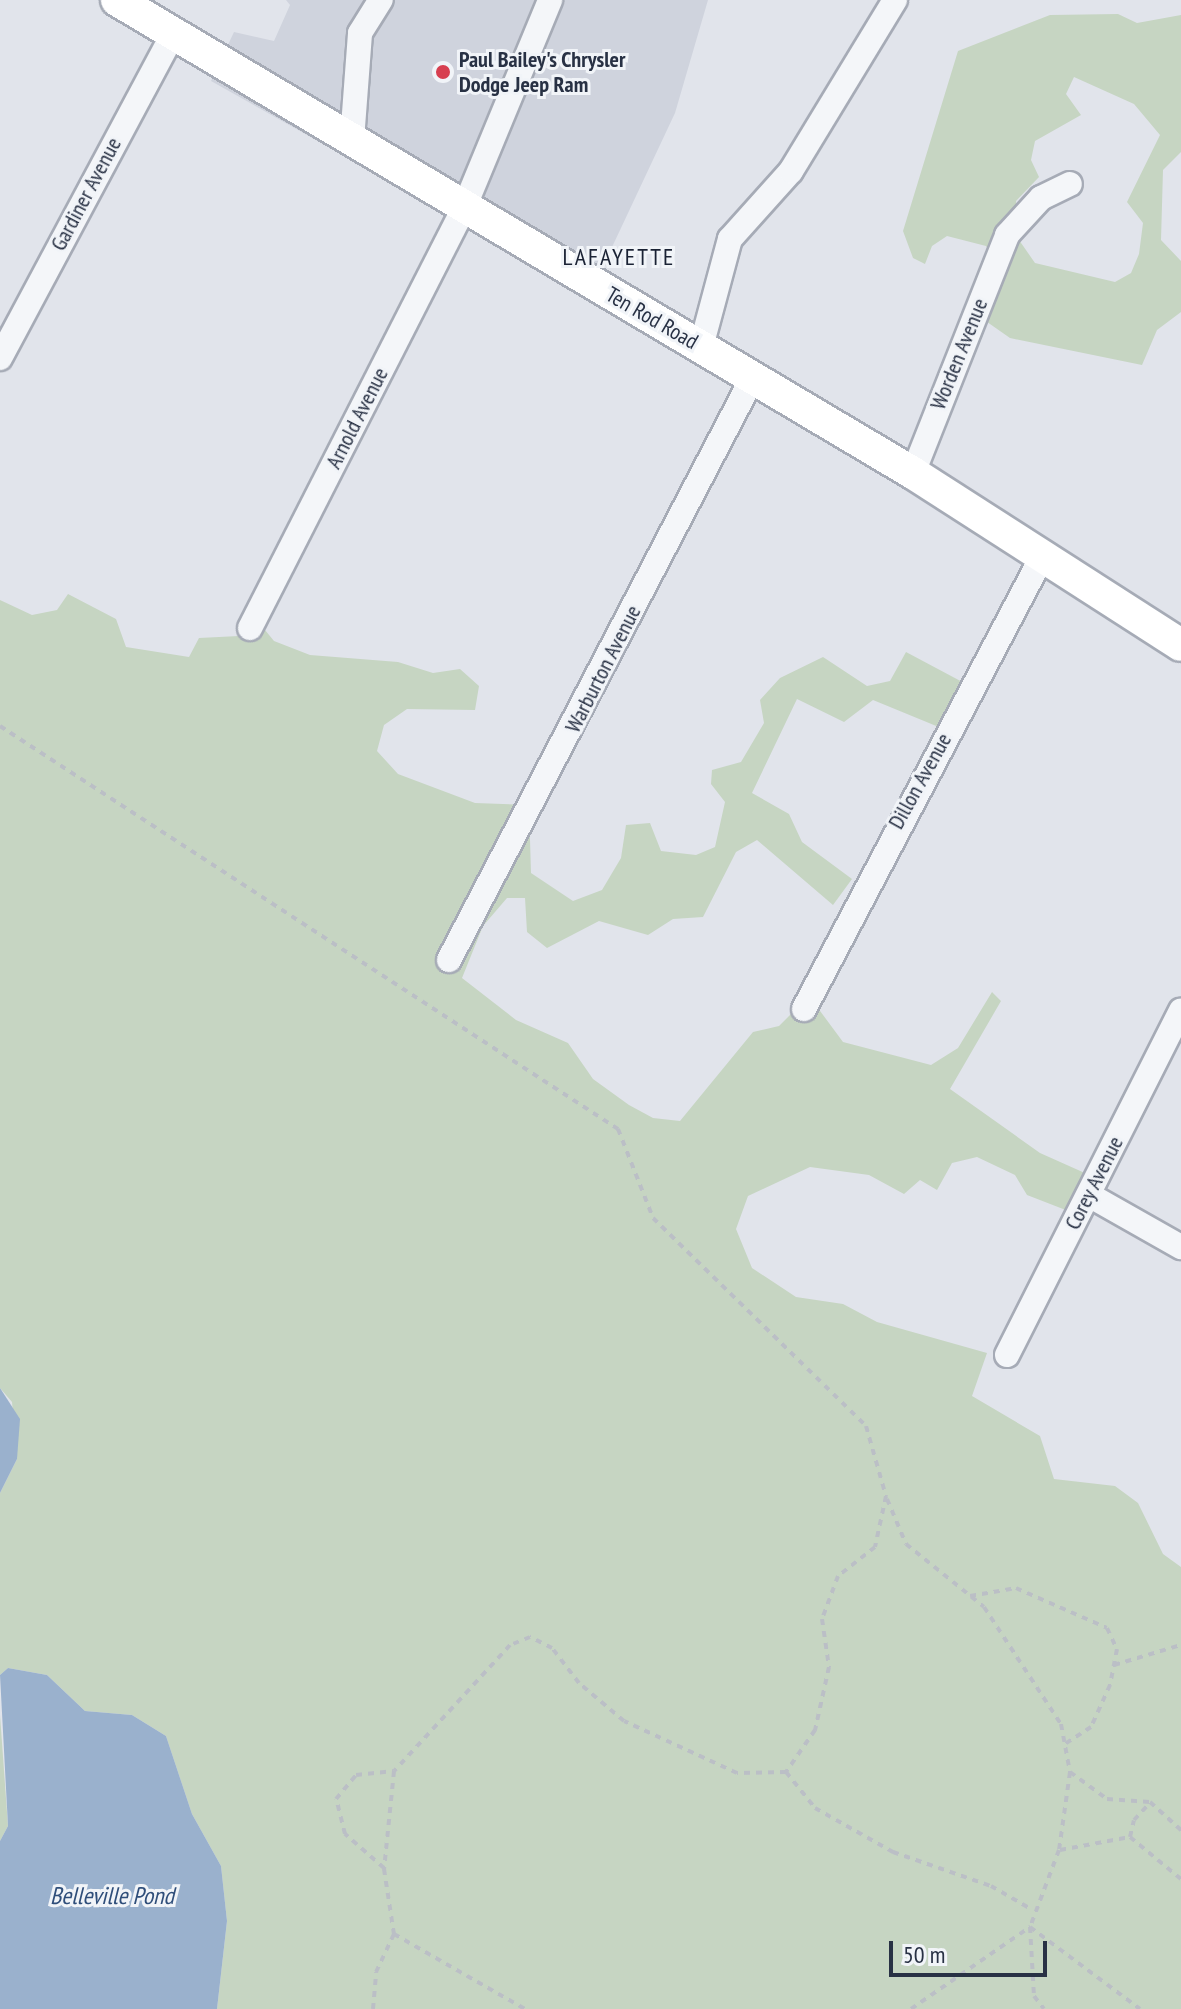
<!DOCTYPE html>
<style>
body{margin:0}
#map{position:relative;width:1181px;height:2009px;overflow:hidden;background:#e1e4eb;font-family:"PT Sans Narrow",sans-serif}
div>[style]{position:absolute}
.built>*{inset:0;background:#cfd3dd}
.green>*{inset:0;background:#c6d5c2}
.water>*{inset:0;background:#9ab1cd}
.path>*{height:4px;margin-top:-2px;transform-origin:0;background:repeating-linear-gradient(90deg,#bbbfc6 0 6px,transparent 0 12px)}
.roads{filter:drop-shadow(2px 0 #a6abb6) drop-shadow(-2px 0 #a6abb6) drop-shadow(0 2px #a6abb6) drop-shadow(0 -2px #a6abb6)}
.minor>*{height:24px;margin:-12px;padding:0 12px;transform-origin:12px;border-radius:12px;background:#f4f6f9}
.major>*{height:32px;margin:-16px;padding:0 16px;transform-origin:16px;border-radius:16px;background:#fff}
.dots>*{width:22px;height:22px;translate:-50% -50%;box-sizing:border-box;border:4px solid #f1f4f8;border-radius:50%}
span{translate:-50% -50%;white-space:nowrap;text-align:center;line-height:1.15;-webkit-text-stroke:6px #f1f4f8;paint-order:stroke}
.poi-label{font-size:22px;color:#283144;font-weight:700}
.left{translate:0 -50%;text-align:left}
.street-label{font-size:22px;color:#283144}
.neighbourhood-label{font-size:24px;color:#1a2234;letter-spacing:2px}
.water-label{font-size:24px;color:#2f4e7a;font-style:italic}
.scale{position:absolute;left:889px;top:1941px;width:158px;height:36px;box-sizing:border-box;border:4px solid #283144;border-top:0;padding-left:10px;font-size:24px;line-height:28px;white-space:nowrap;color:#283144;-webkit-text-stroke:6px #f1f4f8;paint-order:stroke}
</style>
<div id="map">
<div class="built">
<i style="clip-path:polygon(286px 0,708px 0,675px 113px,590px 294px,211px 81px,234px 32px,274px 41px,290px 5px)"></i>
</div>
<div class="green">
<i style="clip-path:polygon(evenodd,1118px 14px,1137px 23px,1181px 15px,1181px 152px,1163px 170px,1161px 240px,1181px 261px,1181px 312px,1157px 330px,1142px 365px,1010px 338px,980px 317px,997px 263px,986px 246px,947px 236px,932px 246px,925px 264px,913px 258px,903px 231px,958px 51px,1050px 15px,1118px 14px,1074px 77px,1134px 104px,1160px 135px,1127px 202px,1143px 223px,1139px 254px,1131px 273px,1115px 282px,1035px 263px,1019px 240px,1016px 201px,1039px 177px,1031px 160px,1035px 141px,1081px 115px,1066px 94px,1074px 77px)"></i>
<i style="clip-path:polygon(68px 594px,116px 619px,126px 647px,189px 657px,199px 638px,239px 636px,256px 619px,274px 641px,310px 655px,398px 662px,433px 673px,460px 669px,479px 686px,475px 710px,407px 709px,384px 725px,377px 751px,398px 774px,475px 803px,529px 805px,531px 873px,573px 901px,602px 890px,621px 858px,626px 825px,650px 823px,661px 851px,696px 855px,715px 847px,725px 802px,711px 784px,712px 770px,741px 762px,764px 723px,760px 700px,780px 678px,823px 657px,867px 686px,890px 681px,906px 652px,968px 685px,946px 730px,873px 700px,844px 722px,797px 699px,752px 793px,789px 814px,802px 842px,852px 879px,833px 905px,757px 840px,736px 852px,703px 917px,673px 919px,648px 935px,599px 921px,547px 948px,527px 932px,525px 898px,507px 898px,483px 926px,462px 978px,516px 1020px,568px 1043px,593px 1079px,629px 1105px,653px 1118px,680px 1121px,753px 1032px,779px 1026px,809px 996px,843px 1042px,931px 1065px,958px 1048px,992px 992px,1001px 1001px,950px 1089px,1040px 1153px,1096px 1178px,1076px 1214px,1027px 1195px,1015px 1175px,977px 1157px,952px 1163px,937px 1190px,920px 1180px,904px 1194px,869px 1175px,810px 1167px,748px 1196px,736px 1229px,752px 1268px,796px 1297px,843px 1304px,877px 1322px,987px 1353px,972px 1396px,1040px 1436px,1054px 1479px,1115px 1486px,1138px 1503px,1163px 1554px,1181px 1567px,1181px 2009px,217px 2009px,227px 1921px,221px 1866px,192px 1814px,166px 1736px,132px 1715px,85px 1711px,47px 1675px,8px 1668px,0 1675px,0 1493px,17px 1459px,12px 1402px,0 1388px,0 600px,32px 615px,57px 610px)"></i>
<i style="clip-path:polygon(0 1715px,8px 1826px,0 1841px)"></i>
</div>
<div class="water">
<i style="clip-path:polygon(0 1388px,20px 1419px,17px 1459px,0 1493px)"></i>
<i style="clip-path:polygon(8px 1668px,47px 1675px,85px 1711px,132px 1715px,166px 1736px,192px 1814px,221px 1866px,227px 1921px,217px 2009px,0 2009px,0 1841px,8px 1826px,0 1675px)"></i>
</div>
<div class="path">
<i style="left:0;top:726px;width:738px;rotate:33.11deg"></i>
<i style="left:618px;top:1129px;width:96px;rotate:68.5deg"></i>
<i style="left:653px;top:1218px;width:298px;rotate:44.3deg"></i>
<i style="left:866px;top:1426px;width:73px;rotate:74.1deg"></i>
<i style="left:886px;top:1496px;width:52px;rotate:102.2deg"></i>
<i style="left:875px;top:1547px;width:47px;rotate:141.9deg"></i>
<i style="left:838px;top:1576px;width:46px;rotate:110.4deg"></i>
<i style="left:822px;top:1619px;width:49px;rotate:81.7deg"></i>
<i style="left:829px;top:1667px;width:65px;rotate:102.5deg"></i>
<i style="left:815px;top:1730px;width:51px;rotate:124.6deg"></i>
<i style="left:786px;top:1772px;width:49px;rotate:178.8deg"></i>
<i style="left:737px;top:1773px;width:124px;rotate:-155.3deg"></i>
<i style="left:624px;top:1721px;width:59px;rotate:-139.8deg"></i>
<i style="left:579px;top:1683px;width:44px;rotate:-127.6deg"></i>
<i style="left:552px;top:1648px;width:25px;rotate:-153deg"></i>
<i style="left:530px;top:1637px;width:22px;rotate:158deg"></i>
<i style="left:510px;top:1645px;width:171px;rotate:132.6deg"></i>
<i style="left:394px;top:1771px;width:99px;rotate:95.8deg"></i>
<i style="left:384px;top:1869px;width:66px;rotate:81.3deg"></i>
<i style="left:394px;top:1934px;width:151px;rotate:29.8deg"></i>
<i style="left:887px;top:1499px;width:49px;rotate:67.1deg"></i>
<i style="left:906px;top:1544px;width:100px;rotate:38.9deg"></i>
<i style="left:984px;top:1607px;width:140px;rotate:56.7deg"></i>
<i style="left:1061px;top:1724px;width:49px;rotate:79.4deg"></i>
<i style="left:1070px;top:1772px;width:79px;rotate:98deg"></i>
<i style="left:1059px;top:1850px;width:82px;rotate:110.6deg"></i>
<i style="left:1030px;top:1927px;width:69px;rotate:86.7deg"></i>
<i style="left:1034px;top:1996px;width:16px;rotate:52deg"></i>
<i style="left:970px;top:1596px;width:47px;rotate:-9.9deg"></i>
<i style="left:1016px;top:1588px;width:99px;rotate:23.7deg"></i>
<i style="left:1107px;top:1628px;width:23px;rotate:65deg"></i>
<i style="left:1117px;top:1649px;width:37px;rotate:101deg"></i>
<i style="left:1110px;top:1685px;width:46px;rotate:114.3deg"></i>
<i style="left:1091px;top:1727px;width:31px;rotate:147deg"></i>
<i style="left:1114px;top:1665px;width:70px;rotate:-16.6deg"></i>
<i style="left:786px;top:1772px;width:46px;rotate:51.1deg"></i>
<i style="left:815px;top:1808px;width:90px;rotate:29.4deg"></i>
<i style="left:893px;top:1852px;width:104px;rotate:19.1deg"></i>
<i style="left:991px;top:1886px;width:46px;rotate:29.9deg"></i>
<i style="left:1070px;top:1772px;width:46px;rotate:36.1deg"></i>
<i style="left:1107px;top:1799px;width:43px;rotate:4deg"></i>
<i style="left:1150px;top:1802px;width:42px;rotate:42.1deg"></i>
<i style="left:1130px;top:1837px;width:17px;rotate:-77deg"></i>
<i style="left:1134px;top:1820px;width:23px;rotate:-47deg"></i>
<i style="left:1060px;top:1850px;width:71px;rotate:-10.5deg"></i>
<i style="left:1130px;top:1837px;width:66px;rotate:39.5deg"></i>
<i style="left:384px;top:1868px;width:52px;rotate:-138.9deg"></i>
<i style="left:345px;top:1834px;width:36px;rotate:-104deg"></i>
<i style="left:336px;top:1799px;width:31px;rotate:-50deg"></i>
<i style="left:356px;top:1775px;width:38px;rotate:-6deg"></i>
<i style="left:373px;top:2009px;width:37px;rotate:-85deg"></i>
<i style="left:376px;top:1972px;width:42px;rotate:-64.7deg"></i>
<i style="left:911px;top:2009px;width:145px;rotate:-34.6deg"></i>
<i style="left:1030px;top:1927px;width:137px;rotate:36.7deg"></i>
</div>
<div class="roads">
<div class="minor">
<i style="left:352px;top:140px;width:107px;rotate:-85.7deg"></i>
<i style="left:360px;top:33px;width:39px;rotate:-58deg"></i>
<i style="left:701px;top:347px;width:112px;rotate:-75deg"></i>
<i style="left:730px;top:239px;width:91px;rotate:-48.1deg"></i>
<i style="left:791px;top:171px;width:200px;rotate:-58.7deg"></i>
<i style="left:0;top:358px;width:370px;rotate:-61.9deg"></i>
<i style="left:913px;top:473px;width:256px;rotate:-68.4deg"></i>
<i style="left:1007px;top:235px;width:50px;rotate:-47.4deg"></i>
<i style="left:1041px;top:198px;width:32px;rotate:-26deg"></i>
<i style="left:250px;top:628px;width:471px;rotate:-63deg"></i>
<i style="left:464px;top:208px;width:225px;rotate:-67.5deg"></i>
<i style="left:449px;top:960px;width:657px;rotate:-62.46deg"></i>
<i style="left:804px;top:1009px;width:511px;rotate:-62.23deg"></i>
<i style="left:1089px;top:1195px;width:106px;rotate:29.5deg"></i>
<i style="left:1007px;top:1355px;width:386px;rotate:-63.2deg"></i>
</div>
<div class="major">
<i style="left:117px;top:0;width:926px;rotate:30.72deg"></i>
<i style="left:913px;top:473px;width:318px;rotate:32.7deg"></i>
</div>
</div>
<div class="dots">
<i style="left:443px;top:72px;background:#d73f50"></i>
</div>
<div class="poi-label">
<span class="left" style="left:459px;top:72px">Paul Bailey's Chrysler<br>Dodge Jeep Ram</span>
</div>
<div class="street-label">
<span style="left:86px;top:194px;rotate:-62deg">Gardiner Avenue</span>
<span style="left:652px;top:318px;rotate:30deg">Ten Rod Road</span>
<span style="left:959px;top:354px;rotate:-68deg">Worden Avenue</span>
<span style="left:357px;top:418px;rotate:-63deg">Arnold Avenue</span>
<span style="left:603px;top:669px;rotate:-63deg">Warburton Avenue</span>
<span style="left:920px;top:781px;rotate:-61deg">Dillon Avenue</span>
<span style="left:1094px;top:1183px;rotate:-63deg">Corey Avenue</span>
</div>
<div class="neighbourhood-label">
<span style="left:619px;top:257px">LAFAYETTE</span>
</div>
<div class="water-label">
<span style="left:112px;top:1896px">Belleville Pond</span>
</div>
<div class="scale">50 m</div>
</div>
